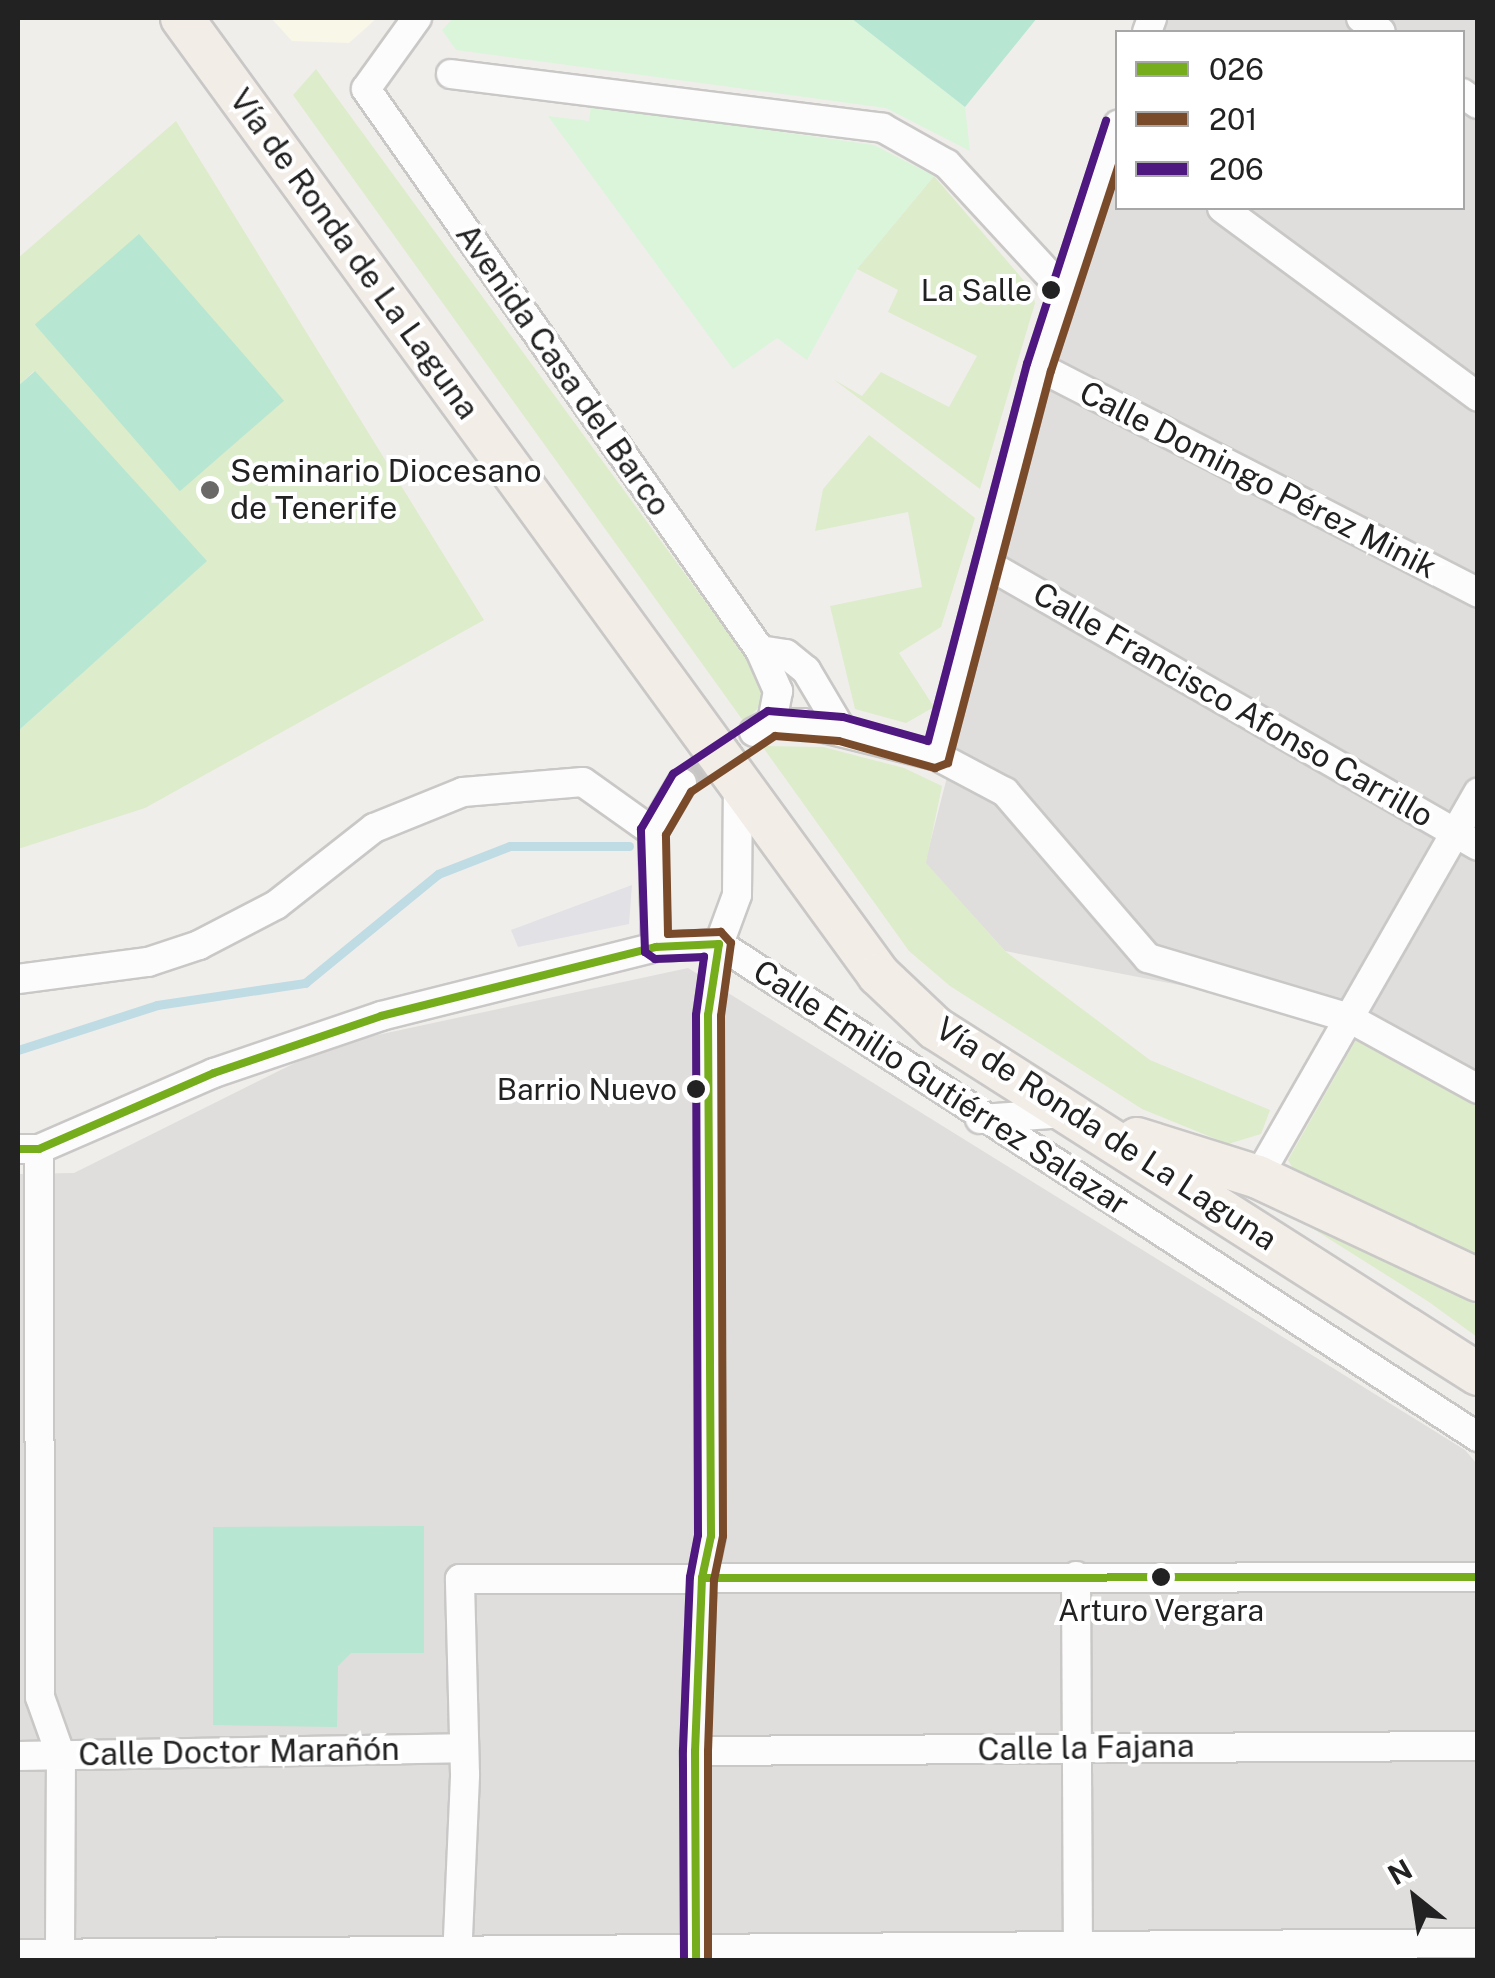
<!DOCTYPE html>
<meta charset="utf-8">
<style>
body{margin:0}
#map{position:relative;width:1495px;height:1978px;overflow:hidden;background:#f0eeeb;font-family:"Public Sans",sans-serif}
div>[style]{position:absolute}
.residential>*{inset:0;background:#dfdedc}
.education>*{inset:0;background:#f8f7e8}
.grass>*{inset:0;background:#ddeccb}
.park>*{inset:0;background:#daf5da}
.pitch>*{inset:0;background:#b7e6d2;transform-origin:0 0}
.plaza>*{inset:0;background:#e2e1e5}
.stream>*{height:9px;margin:-4.5px;padding:0 4.5px;transform-origin:4.5px;border-radius:4.5px;background:#bfdbe3}
.street-tunnel>*{height:28px;margin-top:-14px;transform-origin:0;background:repeating-linear-gradient(90deg,#c7c5c3 0 28px,transparent 0 42px)}
.roads{filter:drop-shadow(2px 0 #c9c8c7) drop-shadow(-2px 0 #c9c8c7) drop-shadow(0 2px #c9c8c7) drop-shadow(0 -2px #c9c8c7)}
.street>*{height:28px;margin:-14px;padding:0 14px;transform-origin:14px;border-radius:14px;background:#fdfcfc}
.primary>*{height:42px;margin:-21px;padding:0 21px;transform-origin:21px;border-radius:21px;background:#f3ede7}
.bus-1>*{height:8px;margin:-4px;padding:0 4px;transform-origin:4px;border-radius:4px;background:#75ad1c}
.bus-2>*{height:8px;margin:-4px;padding:0 4px;transform-origin:4px;border-radius:4px;background:#7a4b2a}
.bus-3>*{height:8px;margin:-4px;padding:0 4px;transform-origin:4px;border-radius:4px;background:#4f1780}
.dots>*{width:28px;height:28px;translate:-50% -50%;box-sizing:border-box;border:5px solid #fff;border-radius:50%}
span{translate:-50% -50%;white-space:nowrap;text-align:center;line-height:1.15;-webkit-text-stroke:8px #fff;paint-order:stroke}
.bus-label{font-size:30px;color:#222}
.right{translate:-100% -50%;text-align:right}
.street-label{font-size:32px;color:#222}
.poi-label{font-size:32px;color:#222}
.left{translate:0 -50%;text-align:left}
.frame{position:absolute;inset:0;border:20px solid #222;pointer-events:none}
.legend{position:absolute;left:1115px;top:30px;width:350px;height:180px;box-sizing:border-box;background:#fff;border:2px solid #a7a7a7;margin:0;padding:12px 18px;list-style:none;font-size:30px;color:#222}
.legend li{display:flex;align-items:center;gap:20px;height:50px}
.legend b{width:50px;border:2px solid #a7a7a7}
.north{position:absolute;left:1365px;top:1848px;width:100px;height:100px;-webkit-text-stroke:8px #fff;paint-order:stroke;rotate:330deg;font-size:28px;font-weight:700;line-height:40px;text-align:center;color:#222}
.north::after{content:'';display:block;margin:auto;width:35px;height:45px;background:#222;clip-path:polygon(50% 0,100% 100%,50% 72%,0 100%)}
</style>
<div id="map">
<div class="residential">
<i style="clip-path:polygon(1143px 18px,1477px 18px,1477px 1094px,1349px 1018px,1005px 951px,925px 863px,1117px 114px,1118px 208px,1462px 208px,1462px 32px,1139px 32px)"></i>
<i style="clip-path:polygon(688px 968px,1465px 1450px,1477px 1464px,1477px 1960px,18px 1960px,18px 1174px,74px 1173px,331px 1045px)"></i>
</div>
<div class="education">
<i style="clip-path:polygon(271px 18px,377px 18px,349px 43px,292px 41px)"></i>
</div>
<div class="grass">
<i style="clip-path:polygon(316px 69px,764px 682px,764px 702px,744px 722px,293px 95px)"></i>
<i style="clip-path:polygon(176px 121px,484px 620px,145px 808px,18px 849px,18px 731px,206px 561px,34px 371px,18px 386px,18px 258px)"></i>
<i style="clip-path:polygon(934px 176px,1032px 290px,1035px 303px,980px 489px,833px 379px,862px 396px,881px 372px,949px 407px,977px 356px,888px 312px,898px 290px,857px 269px)"></i>
<i style="clip-path:polygon(869px 435px,975px 518px,941px 627px,899px 653px,934px 707px,906px 723px,855px 709px,830px 606px,922px 587px,908px 512px,815px 531px,823px 489px)"></i>
<i style="clip-path:polygon(762px 746px,823px 747px,904px 768px,942px 786px,926px 863px,1005px 951px,1150px 1060px,1270px 1110px,1261px 1134px,1228px 1144px,1142px 1109px,950px 986px,909px 951px)"></i>
<i style="clip-path:polygon(1357px 1038px,1477px 1105px,1477px 1262px,1298px 1177px,1288px 1160px)"></i>
<i style="clip-path:polygon(1285px 1211px,1477px 1295px,1477px 1337px,1429px 1302px)"></i>
</div>
<div class="park">
<i style="clip-path:polygon(453px 18px,851px 18px,965px 107px,970px 151px,886px 108px,456px 50px,442px 30px)"></i>
<i style="clip-path:polygon(591px 105px,874px 145px,934px 176px,857px 269px,807px 360px,777px 338px,733px 369px,548px 116px,589px 121px)"></i>
</div>
<div class="pitch">
<i style="clip-path:polygon(851px 18px,1037px 18px,965px 107px)"></i>
<i style="left:139px;top:234px;width:221px;height:138px;rotate:49deg"></i>
<i style="clip-path:polygon(35px 371px,207px 561px,18px 731px,18px 386px)"></i>
<i style="clip-path:polygon(424px 1526px,424px 1653px,351px 1653px,338px 1666px,337px 1727px,213px 1725px,213px 1527px)"></i>
</div>
<div class="plaza">
<i style="clip-path:polygon(632px 885px,629px 924px,518px 947px,511px 930px)"></i>
</div>
<div class="stream">
<i style="left:18px;top:1050px;width:146px;rotate:-17.9deg"></i>
<i style="left:157px;top:1005px;width:150px;rotate:-8.5deg"></i>
<i style="left:305px;top:983px;width:172px;rotate:-39.3deg"></i>
<i style="left:438px;top:874px;width:77px;rotate:-21.3deg"></i>
<i style="left:510px;top:846px;width:119px"></i>
</div>
<div class="street-tunnel">
<i style="left:682px;top:783px;width:88px;rotate:-35.3deg"></i>
</div>
<div class="roads">
<div class="street">
<i style="left:417px;top:18px;width:87px;rotate:125.7deg"></i>
<i style="left:366px;top:89px;width:686px;rotate:54.92deg"></i>
<i style="left:760px;top:650px;width:45px;rotate:66.3deg"></i>
<i style="left:778px;top:691px;width:33px;rotate:101deg"></i>
<i style="left:1361px;top:18px;width:24px;rotate:35deg"></i>
<i style="left:1147px;top:32px;width:15px;rotate:-70deg"></i>
<i style="left:451px;top:74px;width:435px;rotate:7.1deg"></i>
<i style="left:883px;top:128px;width:73px;rotate:29.4deg"></i>
<i style="left:947px;top:164px;width:173px;rotate:47.3deg"></i>
<i style="left:1462px;top:93px;width:19px;rotate:35deg"></i>
<i style="left:1222px;top:208px;width:318px;rotate:36.4deg"></i>
<i style="left:1039px;top:367px;width:494px;rotate:27.2deg"></i>
<i style="left:987px;top:564px;width:566px;rotate:29.87deg"></i>
<i style="left:760px;top:650px;width:26px;rotate:9deg"></i>
<i style="left:786px;top:654px;width:26px;rotate:39deg"></i>
<i style="left:806px;top:670px;width:69px;rotate:59.3deg"></i>
<i style="left:754px;top:732px;width:20px;rotate:-27deg"></i>
<i style="left:772px;top:723px;width:31px"></i>
<i style="left:803px;top:723px;width:138px;rotate:13.8deg"></i>
<i style="left:937px;top:756px;width:77px;rotate:27.9deg"></i>
<i style="left:1005px;top:792px;width:219px;rotate:49.3deg"></i>
<i style="left:1148px;top:958px;width:210px;rotate:16.6deg"></i>
<i style="left:1349px;top:1018px;width:147px;rotate:28.8deg"></i>
<i style="left:937px;top:756px;width:402px;rotate:-75.3deg"></i>
<i style="left:1039px;top:367px;width:255px;rotate:-71.9deg"></i>
<i style="left:656px;top:947px;width:115px;rotate:-91.5deg"></i>
<i style="left:653px;top:832px;width:57px;rotate:-59.4deg"></i>
<i style="left:18px;top:979px;width:131px;rotate:-7.5deg"></i>
<i style="left:148px;top:962px;width:54px;rotate:-18.4deg"></i>
<i style="left:199px;top:945px;width:87px;rotate:-27.5deg"></i>
<i style="left:276px;top:905px;width:125px;rotate:-38.2deg"></i>
<i style="left:374px;top:828px;width:96px;rotate:-22deg"></i>
<i style="left:463px;top:792px;width:120px;rotate:-4.8deg"></i>
<i style="left:583px;top:782px;width:86px;rotate:35.5deg"></i>
<i style="left:980px;top:1119px;width:85px;rotate:-4deg"></i>
<i style="left:18px;top:1149px;width:21px"></i>
<i style="left:39px;top:1149px;width:191px;rotate:-23.5deg"></i>
<i style="left:214px;top:1073px;width:176px;rotate:-18.8deg"></i>
<i style="left:381px;top:1016px;width:284px;rotate:-14.1deg"></i>
<i style="left:656px;top:947px;width:63px;rotate:-2.7deg"></i>
<i style="left:719px;top:944px;width:905px;rotate:33.01deg"></i>
<i style="left:39px;top:1149px;width:548px;rotate:89.9deg"></i>
<i style="left:40px;top:1697px;width:63px;rotate:70.4deg"></i>
<i style="left:61px;top:1756px;width:198px;rotate:90.3deg"></i>
<i style="left:1258px;top:1177px;width:443px;rotate:-60.2deg"></i>
<i style="left:1076px;top:1576px;width:384px;rotate:89.7deg"></i>
<i style="left:695px;top:1751px;width:783px;rotate:-0.37deg"></i>
<i style="left:18px;top:1756px;width:443px;rotate:-1deg"></i>
<i style="left:18px;top:1954px;width:1460px;rotate:-0.43deg"></i>
<i style="left:457px;top:1960px;width:186px;rotate:-87.5deg"></i>
<i style="left:465px;top:1774px;width:195px;rotate:-91.5deg"></i>
<i style="left:460px;top:1579px;width:1018px;rotate:-0.11deg"></i>
<i style="left:696px;top:1960px;width:209px;rotate:-90.3deg"></i>
<i style="left:695px;top:1751px;width:173px;rotate:-87.7deg"></i>
<i style="left:702px;top:1578px;width:43px;rotate:-77.9deg"></i>
<i style="left:711px;top:1536px;width:521px;rotate:-90.33deg"></i>
<i style="left:708px;top:1015px;width:72px;rotate:-81.2deg"></i>
<i style="left:719px;top:944px;width:52px;rotate:-69.8deg"></i>
<i style="left:737px;top:895px;width:111px;rotate:-89.5deg"></i>
</div>
<div class="primary">
<i style="left:182px;top:18px;width:1184px;rotate:53.93deg"></i>
<i style="left:879px;top:975px;width:77px;rotate:43.4deg"></i>
<i style="left:935px;top:1028px;width:644px;rotate:32.51deg"></i>
<i style="left:1137px;top:1139px;width:127px;rotate:17.4deg"></i>
<i style="left:1258px;top:1177px;width:243px;rotate:25.1deg"></i>
</div>
</div>
<div class="bus-1">
<i style="left:18px;top:1149px;width:21px"></i>
<i style="left:39px;top:1149px;width:191px;rotate:-23.5deg"></i>
<i style="left:214px;top:1073px;width:176px;rotate:-18.8deg"></i>
<i style="left:381px;top:1016px;width:284px;rotate:-14.1deg"></i>
<i style="left:656px;top:947px;width:63px;rotate:-2.7deg"></i>
<i style="left:719px;top:944px;width:72px;rotate:98.8deg"></i>
<i style="left:708px;top:1015px;width:521px;rotate:89.67deg"></i>
<i style="left:711px;top:1536px;width:43px;rotate:102.1deg"></i>
<i style="left:702px;top:1578px;width:173px;rotate:92.3deg"></i>
<i style="left:695px;top:1751px;width:209px;rotate:89.7deg"></i>
<i style="left:702px;top:1578px;width:776px;rotate:-0.07deg"></i>
</div>
<div class="bus-2">
<i style="left:708px;top:1960px;width:209px;rotate:-90deg"></i>
<i style="left:708px;top:1751px;width:171px;rotate:-88deg"></i>
<i style="left:714px;top:1580px;width:45px;rotate:-78.4deg"></i>
<i style="left:723px;top:1536px;width:520px;rotate:-90.22deg"></i>
<i style="left:721px;top:1016px;width:74px;rotate:-82.2deg"></i>
<i style="left:731px;top:943px;width:15px;rotate:-132deg"></i>
<i style="left:721px;top:932px;width:53px;rotate:177.8deg"></i>
<i style="left:668px;top:934px;width:99px;rotate:-91.2deg"></i>
<i style="left:666px;top:835px;width:50px;rotate:-59.8deg"></i>
<i style="left:691px;top:792px;width:101px;rotate:-33.7deg"></i>
<i style="left:775px;top:736px;width:64px;rotate:4.5deg"></i>
<i style="left:839px;top:741px;width:100px;rotate:15.7deg"></i>
<i style="left:935px;top:768px;width:14px;rotate:-21deg"></i>
<i style="left:948px;top:763px;width:405px;rotate:-75.3deg"></i>
<i style="left:1051px;top:371px;width:215px;rotate:-71.8deg"></i>
</div>
<div class="bus-3">
<i style="left:684px;top:1960px;width:210px;rotate:-90.3deg"></i>
<i style="left:683px;top:1750px;width:173px;rotate:-87.7deg"></i>
<i style="left:690px;top:1577px;width:43px;rotate:-79.2deg"></i>
<i style="left:698px;top:1535px;width:520px;rotate:-90.22deg"></i>
<i style="left:696px;top:1015px;width:59px;rotate:-82.1deg"></i>
<i style="left:704px;top:957px;width:49px;rotate:177.7deg"></i>
<i style="left:655px;top:959px;width:12px;rotate:-145deg"></i>
<i style="left:645px;top:952px;width:123px;rotate:-91.9deg"></i>
<i style="left:641px;top:829px;width:64px;rotate:-59.8deg"></i>
<i style="left:673px;top:774px;width:114px;rotate:-33.6deg"></i>
<i style="left:768px;top:711px;width:75px;rotate:4.6deg"></i>
<i style="left:843px;top:717px;width:88px;rotate:15.8deg"></i>
<i style="left:928px;top:741px;width:390px;rotate:-75.3deg"></i>
<i style="left:1027px;top:364px;width:256px;rotate:-72deg"></i>
</div>
<div class="dots">
<i style="left:1051px;top:290px;background:#222"></i>
<i style="left:210px;top:490px;background:#6a6968"></i>
<i style="left:696px;top:1089px;background:#222"></i>
<i style="left:1161px;top:1577px;background:#222"></i>
</div>
<div class="bus-label">
<span class="right" style="left:1032px;top:290px">La Salle</span>
<span class="right" style="left:677px;top:1089px">Barrio Nuevo</span>
<span style="left:1161px;top:1610px">Arturo Vergara</span>
</div>
<div class="street-label">
<span style="left:354px;top:254px;rotate:54deg">Vía de Ronda de La Laguna</span>
<span style="left:563px;top:370px;rotate:55deg">Avenida Casa del Barco</span>
<span style="left:1258px;top:480px;rotate:27deg">Calle Domingo Pérez Minik</span>
<span style="left:1233px;top:705px;rotate:30deg">Calle Francisco Afonso Carrillo</span>
<span style="left:941px;top:1088px;rotate:33deg">Calle Emilio Gutiérrez Salazar</span>
<span style="left:1106px;top:1134px;rotate:33deg">Vía de Ronda de La Laguna</span>
<span style="left:1086px;top:1748px;rotate:-1deg">Calle la Fajana</span>
<span style="left:239px;top:1752px;rotate:-1deg">Calle Doctor Marañón</span>
</div>
<div class="poi-label">
<span class="left" style="left:230px;top:490px">Seminario Diocesano<br>de Tenerife</span>
</div>
<div class="frame"></div>
<ul class="legend">
<li><b style="height:12px;background:#75ad1c"></b>026</li>
<li><b style="height:12px;background:#7a4b2a"></b>201</li>
<li><b style="height:12px;background:#4f1780"></b>206</li>
</ul>
<div class="north">N</div>
</div>
